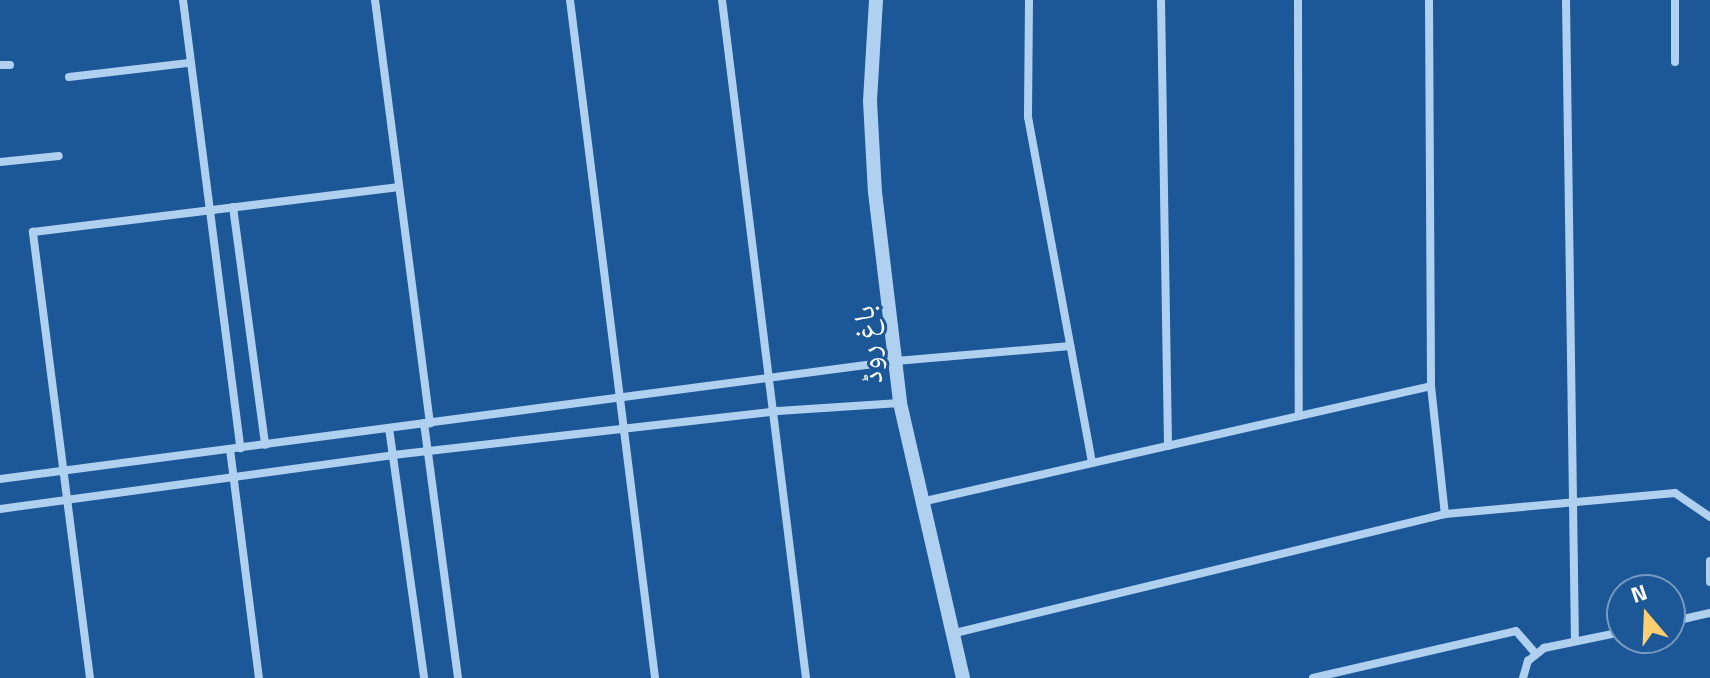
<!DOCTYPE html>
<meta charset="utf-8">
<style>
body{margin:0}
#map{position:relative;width:1710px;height:678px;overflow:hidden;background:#1c5797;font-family:"Titillium Web","Noto Naskh Arabic",sans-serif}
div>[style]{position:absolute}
.minor>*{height:8px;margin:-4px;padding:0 4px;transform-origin:4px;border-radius:4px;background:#b0d0f0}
.tertiary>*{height:14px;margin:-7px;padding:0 7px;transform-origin:7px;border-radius:7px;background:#b0d0f0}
span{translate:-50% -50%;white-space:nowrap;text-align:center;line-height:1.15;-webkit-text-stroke:6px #1c5797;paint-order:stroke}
.street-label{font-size:30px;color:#fff}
.north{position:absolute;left:1606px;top:574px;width:80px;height:80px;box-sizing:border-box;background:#1c5797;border:2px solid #779ac1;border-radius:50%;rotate:341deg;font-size:22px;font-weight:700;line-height:32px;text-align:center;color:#fff}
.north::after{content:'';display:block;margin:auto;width:28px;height:36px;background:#ffcf6f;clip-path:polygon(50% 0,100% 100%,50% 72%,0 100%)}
</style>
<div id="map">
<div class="minor">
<i style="left:183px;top:0;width:452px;rotate:82.7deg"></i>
<i style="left:375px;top:0;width:427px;rotate:82.6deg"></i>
<i style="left:570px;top:0;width:683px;rotate:82.85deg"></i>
<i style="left:722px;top:0;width:683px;rotate:82.94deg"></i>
<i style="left:1029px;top:0;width:117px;rotate:90.5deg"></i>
<i style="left:1028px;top:117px;width:352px;rotate:79.5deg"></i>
<i style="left:1161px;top:0;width:446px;rotate:89.1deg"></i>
<i style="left:1298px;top:0;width:416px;rotate:89.9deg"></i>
<i style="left:1429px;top:0;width:386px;rotate:89.7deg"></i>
<i style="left:1431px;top:386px;width:129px;rotate:83.8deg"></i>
<i style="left:1566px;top:0;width:641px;rotate:89.2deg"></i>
<i style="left:1675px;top:62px;width:62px;rotate:-90deg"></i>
<i style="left:0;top:65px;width:10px"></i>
<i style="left:69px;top:77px;width:121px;rotate:-6.7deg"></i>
<i style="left:0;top:162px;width:59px;rotate:-5.8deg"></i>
<i style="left:233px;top:207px;width:240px;rotate:82.3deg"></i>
<i style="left:424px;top:423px;width:257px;rotate:82.4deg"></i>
<i style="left:389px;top:428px;width:252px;rotate:82deg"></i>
<i style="left:230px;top:449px;width:231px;rotate:82.8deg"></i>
<i style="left:0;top:479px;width:904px;rotate:-7.5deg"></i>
<i style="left:896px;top:361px;width:175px;rotate:-4.9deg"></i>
<i style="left:921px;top:502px;width:523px;rotate:-12.81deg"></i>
<i style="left:0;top:509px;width:397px;rotate:-7.8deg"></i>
<i style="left:393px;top:455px;width:388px;rotate:-6.5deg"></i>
<i style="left:778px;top:411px;width:122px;rotate:-3.8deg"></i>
<i style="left:1710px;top:561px;width:21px;rotate:90deg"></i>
<i style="left:1670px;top:622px;width:41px;rotate:-12.7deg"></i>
<i style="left:951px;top:634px;width:508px;rotate:-13.65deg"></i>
<i style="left:1445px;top:514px;width:231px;rotate:-5.2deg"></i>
<i style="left:1675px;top:493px;width:42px;rotate:34.4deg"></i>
<i style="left:90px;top:678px;width:450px;rotate:-97.3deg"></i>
<i style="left:33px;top:232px;width:369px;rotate:-7deg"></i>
<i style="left:1313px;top:678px;width:208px;rotate:-13deg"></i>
<i style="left:1516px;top:631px;width:30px;rotate:49deg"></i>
<i style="left:1523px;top:678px;width:18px;rotate:-74deg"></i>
<i style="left:1528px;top:661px;width:21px;rotate:-39deg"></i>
<i style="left:1544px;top:648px;width:80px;rotate:-11.6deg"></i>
</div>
<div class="tertiary">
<i style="left:876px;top:0;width:101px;rotate:93.4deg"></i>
<i style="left:870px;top:101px;width:91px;rotate:86.9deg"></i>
<i style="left:875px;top:192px;width:212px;rotate:83.2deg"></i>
<i style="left:900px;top:403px;width:282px;rotate:77.1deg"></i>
</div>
<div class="street-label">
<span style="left:867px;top:345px;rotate:-97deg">باغ روڈ</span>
</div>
<div class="north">N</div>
</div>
